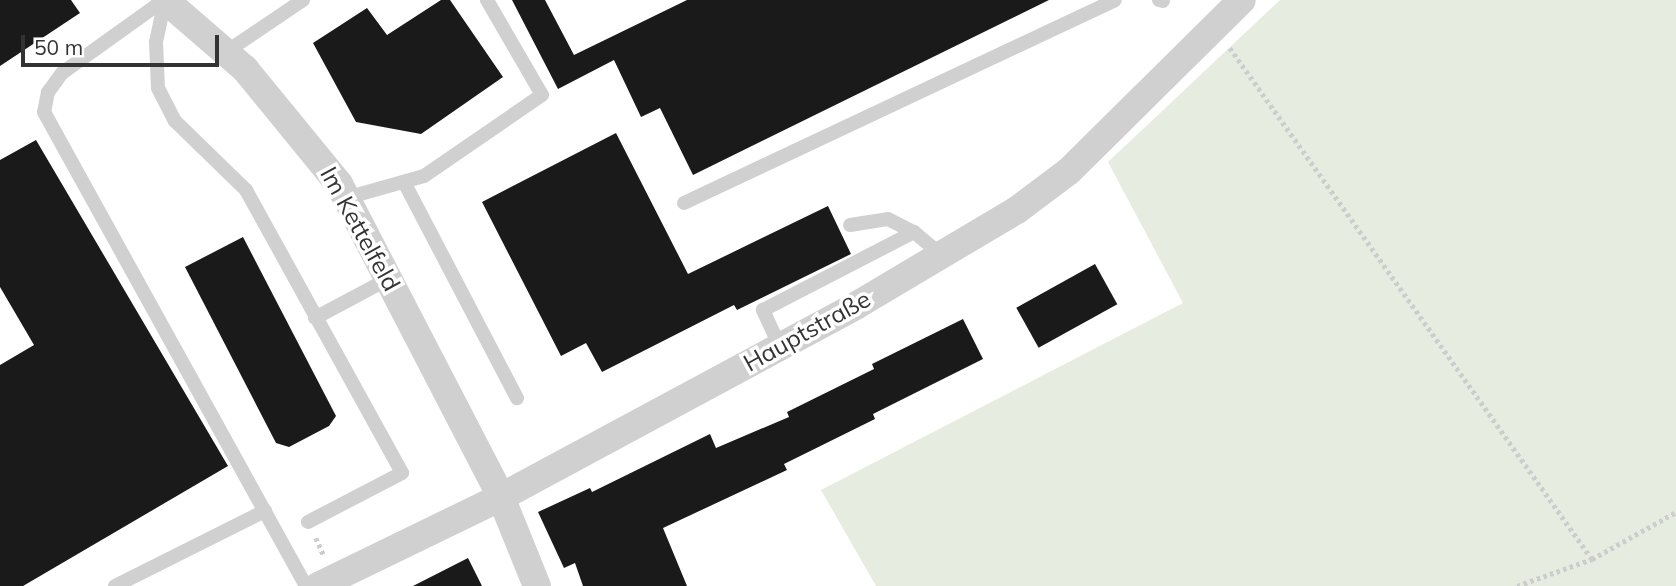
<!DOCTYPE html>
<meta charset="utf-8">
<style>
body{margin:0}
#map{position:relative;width:1676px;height:586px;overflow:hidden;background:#fff;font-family:Mulish,sans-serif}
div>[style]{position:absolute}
.green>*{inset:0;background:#e6ecdf}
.building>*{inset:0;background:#1a1a1a;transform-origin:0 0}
.path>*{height:4.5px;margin-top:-2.25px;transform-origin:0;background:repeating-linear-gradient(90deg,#cdcdcd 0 3.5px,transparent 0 7px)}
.service>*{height:14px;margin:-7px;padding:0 7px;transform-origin:7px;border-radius:7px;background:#d0d0d0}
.minor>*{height:28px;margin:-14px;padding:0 14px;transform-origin:14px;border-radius:14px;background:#d0d0d0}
span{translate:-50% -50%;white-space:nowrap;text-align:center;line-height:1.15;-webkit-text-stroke:7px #fff;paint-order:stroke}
.street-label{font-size:24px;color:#333}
.scale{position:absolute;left:21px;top:35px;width:198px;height:32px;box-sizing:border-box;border:4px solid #333;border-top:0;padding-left:9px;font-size:21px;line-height:24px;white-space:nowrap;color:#333;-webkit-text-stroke:5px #fff;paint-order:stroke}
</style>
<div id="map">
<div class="green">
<i style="clip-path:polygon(1280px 0,1676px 0,1676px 586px,876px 586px,821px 490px,1183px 303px,1108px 162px)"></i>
</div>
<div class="building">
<i style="clip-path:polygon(0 0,71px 0,80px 13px,0 66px)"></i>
<i style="clip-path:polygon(441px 0,450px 0,503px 77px,421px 134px,356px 122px,313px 43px,367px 8px,387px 35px)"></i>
<i style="clip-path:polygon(512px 0,545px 0,574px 55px,687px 0,1049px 0,693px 175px,660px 108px,641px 117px,614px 60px,558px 89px)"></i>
<i style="clip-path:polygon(616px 133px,688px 274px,828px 206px,851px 254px,737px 310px,734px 305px,602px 372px,586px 343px,561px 356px,482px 202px)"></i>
<i style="clip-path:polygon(36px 140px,228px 466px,23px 586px,0 586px,0 365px,34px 345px,0 287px,0 160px)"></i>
<i style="clip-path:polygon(243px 237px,336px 416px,329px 426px,289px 447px,276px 443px,185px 267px)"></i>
<i style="left:1095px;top:264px;width:46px;height:90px;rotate:61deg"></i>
<i style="clip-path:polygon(963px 319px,983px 359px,873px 414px,875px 419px,784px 464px,787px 470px,663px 528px,687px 586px,583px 586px,575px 563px,564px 568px,538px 512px,590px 488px,592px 492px,710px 434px,716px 448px,789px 417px,787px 412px,874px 369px,872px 364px)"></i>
<i style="clip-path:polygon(468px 558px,482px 586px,413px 586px)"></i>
</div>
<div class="path">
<i style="left:1230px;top:48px;width:626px;rotate:54.69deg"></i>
<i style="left:316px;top:538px;width:20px;rotate:66deg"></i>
<i style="left:1517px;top:586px;width:80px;rotate:-19.8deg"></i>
<i style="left:1592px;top:559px;width:96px;rotate:-29.2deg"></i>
</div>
<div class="service">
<i style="left:164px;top:0;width:125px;rotate:144.4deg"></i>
<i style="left:62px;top:73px;width:24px;rotate:126deg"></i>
<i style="left:48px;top:92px;width:20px;rotate:101deg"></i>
<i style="left:44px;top:112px;width:542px;rotate:61.07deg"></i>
<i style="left:165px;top:0;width:43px;rotate:102.1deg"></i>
<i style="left:156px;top:42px;width:46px;rotate:87.5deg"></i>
<i style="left:158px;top:88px;width:37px;rotate:63deg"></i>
<i style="left:175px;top:121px;width:99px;rotate:44.2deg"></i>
<i style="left:246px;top:190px;width:323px;rotate:61.1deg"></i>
<i style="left:402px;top:473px;width:106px;rotate:152.5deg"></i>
<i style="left:1159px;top:0;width:4px;rotate:14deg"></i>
<i style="left:226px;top:52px;width:93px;rotate:-34deg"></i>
<i style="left:404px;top:182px;width:244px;rotate:62.4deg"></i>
<i style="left:346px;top:198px;width:81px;rotate:-15.8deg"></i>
<i style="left:424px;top:176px;width:143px;rotate:-34.5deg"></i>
<i style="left:542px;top:95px;width:110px;rotate:-120.1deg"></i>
<i style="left:684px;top:203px;width:476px;rotate:-25.2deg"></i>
<i style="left:850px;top:225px;width:38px;rotate:-9deg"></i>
<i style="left:888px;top:219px;width:29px;rotate:27deg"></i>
<i style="left:914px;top:232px;width:35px;rotate:40deg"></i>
<i style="left:315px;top:318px;width:83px;rotate:-28.1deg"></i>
<i style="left:780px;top:347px;width:41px;rotate:-114.7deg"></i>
<i style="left:763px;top:310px;width:170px;rotate:-27.3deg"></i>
<i style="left:115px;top:586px;width:168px;rotate:-26.6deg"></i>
</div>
<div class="minor">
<i style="left:165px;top:0;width:106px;rotate:40.8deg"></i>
<i style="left:245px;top:69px;width:149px;rotate:50.7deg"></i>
<i style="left:339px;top:184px;width:352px;rotate:62.6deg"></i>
<i style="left:501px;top:497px;width:96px;rotate:68deg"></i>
<i style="left:318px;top:586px;width:203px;rotate:-25.9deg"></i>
<i style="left:501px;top:497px;width:404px;rotate:-28.3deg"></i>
<i style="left:857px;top:305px;width:186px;rotate:-30.7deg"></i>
<i style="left:1017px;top:210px;width:65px;rotate:-36.9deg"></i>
<i style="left:1069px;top:171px;width:243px;rotate:-44.7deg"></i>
</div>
<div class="street-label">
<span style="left:360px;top:229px;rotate:61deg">Im Kettelfeld</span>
<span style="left:807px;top:331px;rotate:-29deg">Hauptstraße</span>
</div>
<div class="scale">50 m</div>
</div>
